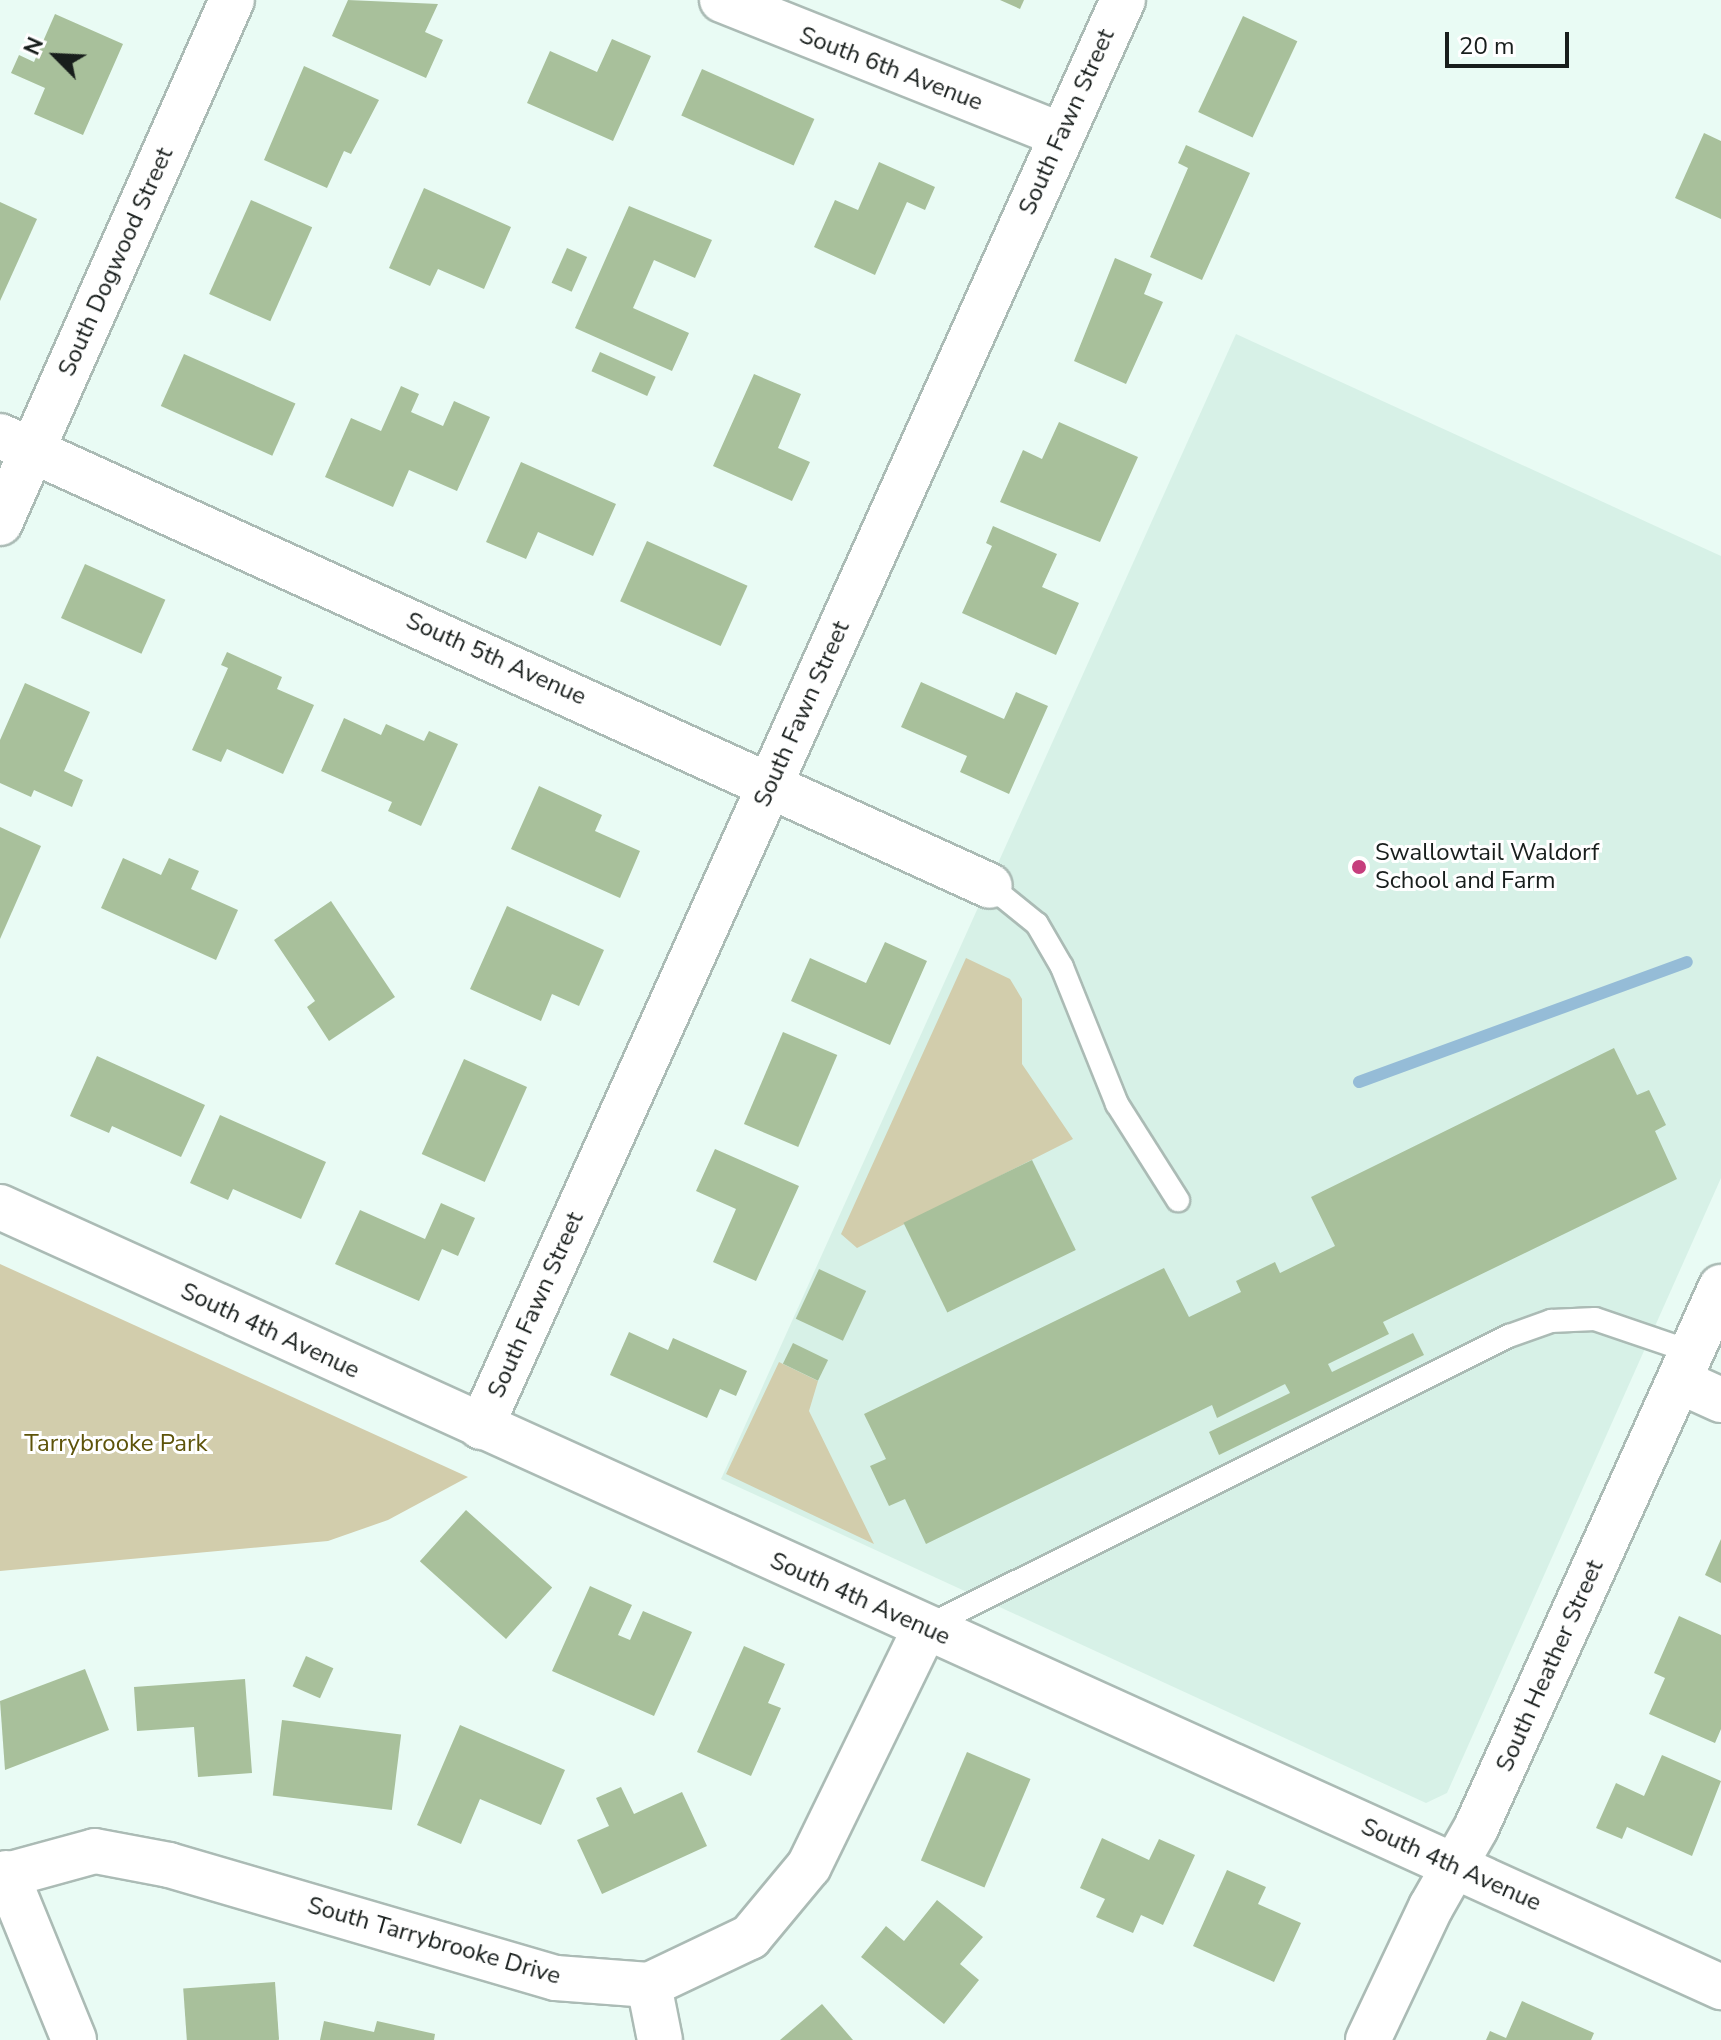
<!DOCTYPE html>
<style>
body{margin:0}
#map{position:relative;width:1721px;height:2040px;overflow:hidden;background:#e9fbf4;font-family:"Nunito Sans",sans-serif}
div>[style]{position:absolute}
.built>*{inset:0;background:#d7f1e7}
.green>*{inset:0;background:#d2cdac}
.stream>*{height:12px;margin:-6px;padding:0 6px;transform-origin:6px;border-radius:6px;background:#95bcd7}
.building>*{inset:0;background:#a8c09b;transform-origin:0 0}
.roads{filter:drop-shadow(2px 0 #abbbb5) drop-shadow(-2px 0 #abbbb5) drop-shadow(0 2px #abbbb5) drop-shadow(0 -2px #abbbb5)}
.service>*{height:22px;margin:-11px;padding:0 11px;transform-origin:11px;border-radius:11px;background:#fff}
.minor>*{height:44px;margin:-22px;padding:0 22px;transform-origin:22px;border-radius:22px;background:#fff}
.dots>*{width:22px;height:22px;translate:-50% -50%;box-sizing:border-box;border:4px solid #fff;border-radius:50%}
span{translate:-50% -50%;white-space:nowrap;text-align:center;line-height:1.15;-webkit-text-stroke:6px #fff;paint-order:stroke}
.street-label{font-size:24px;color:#181e1c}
.poi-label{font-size:24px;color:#181e1c}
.left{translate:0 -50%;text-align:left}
.park-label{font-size:24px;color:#5d5309}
.north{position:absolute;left:16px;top:16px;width:80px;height:80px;-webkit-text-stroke:6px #fff;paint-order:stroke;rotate:294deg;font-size:22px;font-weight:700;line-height:32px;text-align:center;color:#181e1c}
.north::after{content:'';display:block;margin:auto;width:28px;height:36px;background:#181e1c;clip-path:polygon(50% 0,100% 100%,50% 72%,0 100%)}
.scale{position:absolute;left:1445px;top:32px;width:124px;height:36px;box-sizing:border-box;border:4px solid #181e1c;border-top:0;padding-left:10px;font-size:24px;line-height:28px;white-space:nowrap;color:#181e1c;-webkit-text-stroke:6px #fff;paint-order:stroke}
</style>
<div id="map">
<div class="built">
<i style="clip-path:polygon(1236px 334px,1721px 556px,1721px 1178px,1447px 1793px,1426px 1803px,721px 1479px)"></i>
</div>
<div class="green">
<i style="clip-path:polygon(966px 958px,1010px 979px,1022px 999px,1022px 1064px,1073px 1139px,857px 1248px,841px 1234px)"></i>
<i style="clip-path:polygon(0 1264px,468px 1477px,388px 1520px,328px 1541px,0 1571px)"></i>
<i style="clip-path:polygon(779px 1362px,818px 1381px,809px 1411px,874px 1544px,726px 1474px)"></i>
</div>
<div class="stream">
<i style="left:1359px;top:1082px;width:349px;rotate:-20.1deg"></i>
</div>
<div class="building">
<i style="clip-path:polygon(348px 0,438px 4px,425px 32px,443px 40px,426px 78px,332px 36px)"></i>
<i style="clip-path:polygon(1000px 0,1024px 0,1020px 9px)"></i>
<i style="clip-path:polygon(55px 14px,123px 44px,83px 135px,34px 114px,45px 88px,11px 73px,19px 55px,34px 62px)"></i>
<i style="left:1243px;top:16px;width:60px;height:106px;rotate:25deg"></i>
<i style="clip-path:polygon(612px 39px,651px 56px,613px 141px,527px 103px,550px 51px,597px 72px)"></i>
<i style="clip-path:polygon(304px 66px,379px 100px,351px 154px,344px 151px,327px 188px,264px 160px)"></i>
<i style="left:702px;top:69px;width:123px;height:51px;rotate:24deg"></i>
<i style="clip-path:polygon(1704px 133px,1721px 141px,1721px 219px,1675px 198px)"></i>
<i style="clip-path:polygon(1186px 145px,1250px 173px,1202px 280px,1150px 257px,1188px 168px,1178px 163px)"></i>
<i style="clip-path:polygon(879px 162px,935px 187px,925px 210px,907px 202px,875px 275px,814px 247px,835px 200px,858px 210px)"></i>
<i style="clip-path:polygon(424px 188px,511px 227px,484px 289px,438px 269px,430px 286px,389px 268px)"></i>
<i style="left:251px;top:200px;width:67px;height:103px;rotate:24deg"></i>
<i style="clip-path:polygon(0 202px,37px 219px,0 301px)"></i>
<i style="clip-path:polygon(629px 206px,712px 240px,695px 278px,654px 260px,633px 308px,689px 333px,672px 371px,575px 328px)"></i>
<i style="left:567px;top:248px;width:22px;height:38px;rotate:24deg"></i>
<i style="clip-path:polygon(1115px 258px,1152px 274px,1144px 294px,1163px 302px,1126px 384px,1074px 361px)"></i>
<i style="left:600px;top:352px;width:61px;height:21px;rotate:24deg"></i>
<i style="left:184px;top:354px;width:122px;height:57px;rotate:24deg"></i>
<i style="clip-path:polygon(754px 374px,801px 394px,778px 448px,810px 462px,792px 501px,713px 466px)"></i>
<i style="clip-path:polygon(401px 386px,419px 394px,411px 412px,443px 426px,454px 401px,490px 417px,457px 491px,409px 470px,393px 507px,325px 477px,351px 418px,381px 431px)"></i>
<i style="clip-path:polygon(1059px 422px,1138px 457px,1100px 542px,1000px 502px,1023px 450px,1042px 459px)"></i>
<i style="clip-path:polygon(521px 462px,616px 504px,593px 556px,538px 532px,526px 559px,486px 542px)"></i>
<i style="clip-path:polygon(993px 526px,1057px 554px,1042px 587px,1079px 603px,1056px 655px,962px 613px,992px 546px,986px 543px)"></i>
<i style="left:647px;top:541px;width:110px;height:66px;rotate:24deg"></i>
<i style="left:85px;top:564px;width:88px;height:59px;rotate:24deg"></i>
<i style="clip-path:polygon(227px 652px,282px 677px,277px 689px,314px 705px,283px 774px,227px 749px,221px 762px,192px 750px,228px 668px,221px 665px)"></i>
<i style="clip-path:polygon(921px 682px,1004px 719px,1016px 692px,1048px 706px,1009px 794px,960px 772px,967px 756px,901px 727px)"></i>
<i style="clip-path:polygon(25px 683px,90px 712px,64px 771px,83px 780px,72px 807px,34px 790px,31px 797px,0 783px,0 740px)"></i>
<i style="clip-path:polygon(344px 718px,381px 735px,386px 724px,424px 741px,429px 731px,458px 744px,421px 826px,388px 811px,392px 802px,321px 771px)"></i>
<i style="clip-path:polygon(539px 786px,602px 815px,595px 831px,640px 851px,620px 898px,511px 849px)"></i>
<i style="clip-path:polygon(0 827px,41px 846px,0 939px)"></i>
<i style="clip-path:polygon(123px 858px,161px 875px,169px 858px,199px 871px,191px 889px,238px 910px,216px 960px,101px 908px)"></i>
<i style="clip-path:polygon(331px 901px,395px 997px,329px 1041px,307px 1007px,315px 1001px,274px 940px)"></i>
<i style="clip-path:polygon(507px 906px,604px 950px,579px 1006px,552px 994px,541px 1021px,470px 989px)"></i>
<i style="clip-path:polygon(885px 942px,927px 961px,890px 1045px,791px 1001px,810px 958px,866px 983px)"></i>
<i style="left:783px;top:1032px;width:59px;height:100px;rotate:23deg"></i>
<i style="clip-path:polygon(1614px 1048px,1637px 1095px,1649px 1090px,1666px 1125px,1655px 1131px,1677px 1179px,1383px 1322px,1389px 1334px,1328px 1364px,1332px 1372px,1413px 1333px,1424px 1355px,1219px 1455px,1209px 1432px,1290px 1393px,1285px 1384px,1217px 1418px,1212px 1405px,926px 1544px,905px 1499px,889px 1506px,870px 1466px,886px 1459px,864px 1414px,1164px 1268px,1189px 1317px,1241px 1292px,1236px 1281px,1275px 1262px,1280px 1273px,1335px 1246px,1311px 1197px)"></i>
<i style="clip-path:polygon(97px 1056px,205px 1105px,181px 1157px,112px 1126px,109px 1133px,70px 1116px)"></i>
<i style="left:464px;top:1059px;width:69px;height:104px;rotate:24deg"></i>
<i style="clip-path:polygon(220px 1115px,326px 1162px,301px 1219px,233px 1189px,228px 1200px,190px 1183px)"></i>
<i style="clip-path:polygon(715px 1149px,799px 1186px,756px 1281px,713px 1262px,736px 1209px,696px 1191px)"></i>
<i style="left:1032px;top:1160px;width:100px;height:143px;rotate:64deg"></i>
<i style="clip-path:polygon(441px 1203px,475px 1218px,458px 1256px,442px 1249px,419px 1301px,335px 1264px,360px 1210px,425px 1239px)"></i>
<i style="left:819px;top:1269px;width:52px;height:55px;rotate:25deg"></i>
<i style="clip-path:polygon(629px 1332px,668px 1350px,673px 1338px,747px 1371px,736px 1396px,720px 1389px,707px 1418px,610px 1375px)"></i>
<i style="left:793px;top:1343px;width:39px;height:23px;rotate:26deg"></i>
<i style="left:466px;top:1510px;width:116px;height:69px;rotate:42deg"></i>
<i style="clip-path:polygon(1721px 1539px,1721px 1583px,1705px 1575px)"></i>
<i style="clip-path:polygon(590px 1586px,632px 1605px,618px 1635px,630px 1640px,643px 1611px,692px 1632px,654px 1716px,552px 1671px)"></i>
<i style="clip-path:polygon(1679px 1616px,1721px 1635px,1721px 1729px,1715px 1743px,1649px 1714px,1665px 1678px,1654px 1673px)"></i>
<i style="clip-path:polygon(744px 1646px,785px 1664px,768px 1703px,781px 1708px,751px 1776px,697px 1752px)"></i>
<i style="left:306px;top:1656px;width:30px;height:33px;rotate:24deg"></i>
<i style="clip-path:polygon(85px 1669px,109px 1730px,5px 1770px,0 1701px)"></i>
<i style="clip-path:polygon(245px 1679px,252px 1773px,198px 1777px,194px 1727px,137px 1731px,134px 1687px)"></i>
<i style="left:282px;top:1720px;width:120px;height:76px;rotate:7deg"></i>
<i style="clip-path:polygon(460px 1725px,565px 1770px,541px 1825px,480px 1799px,461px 1844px,417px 1825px)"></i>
<i style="left:967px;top:1752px;width:69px;height:118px;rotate:23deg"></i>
<i style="clip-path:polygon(1662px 1755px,1721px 1781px,1692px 1856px,1627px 1827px,1622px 1839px,1596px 1828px,1616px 1783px,1644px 1796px)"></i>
<i style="clip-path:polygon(621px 1787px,634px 1814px,682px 1792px,707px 1846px,602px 1894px,577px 1840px,609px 1826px,596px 1798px)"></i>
<i style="clip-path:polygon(1102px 1838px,1149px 1860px,1159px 1839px,1195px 1855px,1163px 1925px,1141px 1915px,1133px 1933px,1096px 1917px,1105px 1899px,1080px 1888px)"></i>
<i style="clip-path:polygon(1227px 1870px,1266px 1887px,1258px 1904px,1301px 1923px,1274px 1982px,1193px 1946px)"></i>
<i style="clip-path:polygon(937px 1900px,983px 1937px,960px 1964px,979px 1980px,944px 2024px,861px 1957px,886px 1926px,904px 1941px)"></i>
<i style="left:275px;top:1982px;width:58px;height:92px;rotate:86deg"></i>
<i style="clip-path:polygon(1522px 2001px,1594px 2033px,1591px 2040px,1486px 2040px,1490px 2031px,1506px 2038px)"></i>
<i style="clip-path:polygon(822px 2004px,853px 2040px,780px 2040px)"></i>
<i style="clip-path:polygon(324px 2021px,374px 2032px,377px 2021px,435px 2034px,434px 2040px,320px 2040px)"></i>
</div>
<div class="roads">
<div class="service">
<i style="left:990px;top:886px;width:60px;rotate:39deg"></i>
<i style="left:1037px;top:924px;width:50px;rotate:59.8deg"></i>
<i style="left:1062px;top:967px;width:148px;rotate:68.1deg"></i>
<i style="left:1117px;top:1104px;width:114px;rotate:57.6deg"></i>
<i style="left:926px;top:1627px;width:652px;rotate:-26.53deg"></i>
<i style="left:1509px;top:1336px;width:45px;rotate:-19.7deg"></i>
<i style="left:1551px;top:1321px;width:44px;rotate:-2.6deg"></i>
<i style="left:1595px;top:1319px;width:102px;rotate:18.8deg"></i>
</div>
<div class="minor">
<i style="left:722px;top:0;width:365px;rotate:21.7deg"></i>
<i style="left:0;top:436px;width:1087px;rotate:24.44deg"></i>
<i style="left:0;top:523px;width:572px;rotate:-66.08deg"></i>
<i style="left:0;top:1207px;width:1890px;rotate:24.38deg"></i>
<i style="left:1679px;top:1381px;width:46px;rotate:24.3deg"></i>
<i style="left:481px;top:1427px;width:1565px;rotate:-65.78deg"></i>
<i style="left:6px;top:1873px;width:180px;rotate:67.8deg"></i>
<i style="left:0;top:1877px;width:98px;rotate:-15.3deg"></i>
<i style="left:95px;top:1851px;width:75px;rotate:10.7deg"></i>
<i style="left:169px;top:1865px;width:403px;rotate:16.3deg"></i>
<i style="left:556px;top:1978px;width:93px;rotate:4.3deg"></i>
<i style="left:649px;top:1985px;width:112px;rotate:-25.4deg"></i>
<i style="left:750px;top:1937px;width:92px;rotate:-50.3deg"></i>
<i style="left:809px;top:1866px;width:265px;rotate:-64deg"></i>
<i style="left:649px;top:1985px;width:56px;rotate:78.7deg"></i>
<i style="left:1368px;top:2040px;width:147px;rotate:-64.7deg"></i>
<i style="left:1431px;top:1907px;width:91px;rotate:-60.3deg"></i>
<i style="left:1476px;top:1828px;width:594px;rotate:-65.64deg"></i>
</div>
</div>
<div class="dots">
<i style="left:1359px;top:867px;background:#c63e7d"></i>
</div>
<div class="street-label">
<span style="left:891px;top:69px;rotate:21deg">South 6th Avenue</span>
<span style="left:1067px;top:122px;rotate:-66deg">South Fawn Street</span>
<span style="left:116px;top:262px;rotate:-66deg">South Dogwood Street</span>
<span style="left:496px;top:659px;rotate:24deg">South 5th Avenue</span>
<span style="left:802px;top:714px;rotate:-66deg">South Fawn Street</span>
<span style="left:536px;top:1305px;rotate:-66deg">South Fawn Street</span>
<span style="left:270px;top:1331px;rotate:25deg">South 4th Avenue</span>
<span style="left:860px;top:1599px;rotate:24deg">South 4th Avenue</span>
<span style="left:1550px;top:1666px;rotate:-66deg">South Heather Street</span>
<span style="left:1451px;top:1865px;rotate:24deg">South 4th Avenue</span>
<span style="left:434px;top:1941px;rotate:16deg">South Tarrybrooke Drive</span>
</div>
<div class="poi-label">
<span class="left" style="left:1375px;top:867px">Swallowtail Waldorf<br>School and Farm</span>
</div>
<div class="park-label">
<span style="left:116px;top:1444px">Tarrybrooke Park</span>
</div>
<div class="north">N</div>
<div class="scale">20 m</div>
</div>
